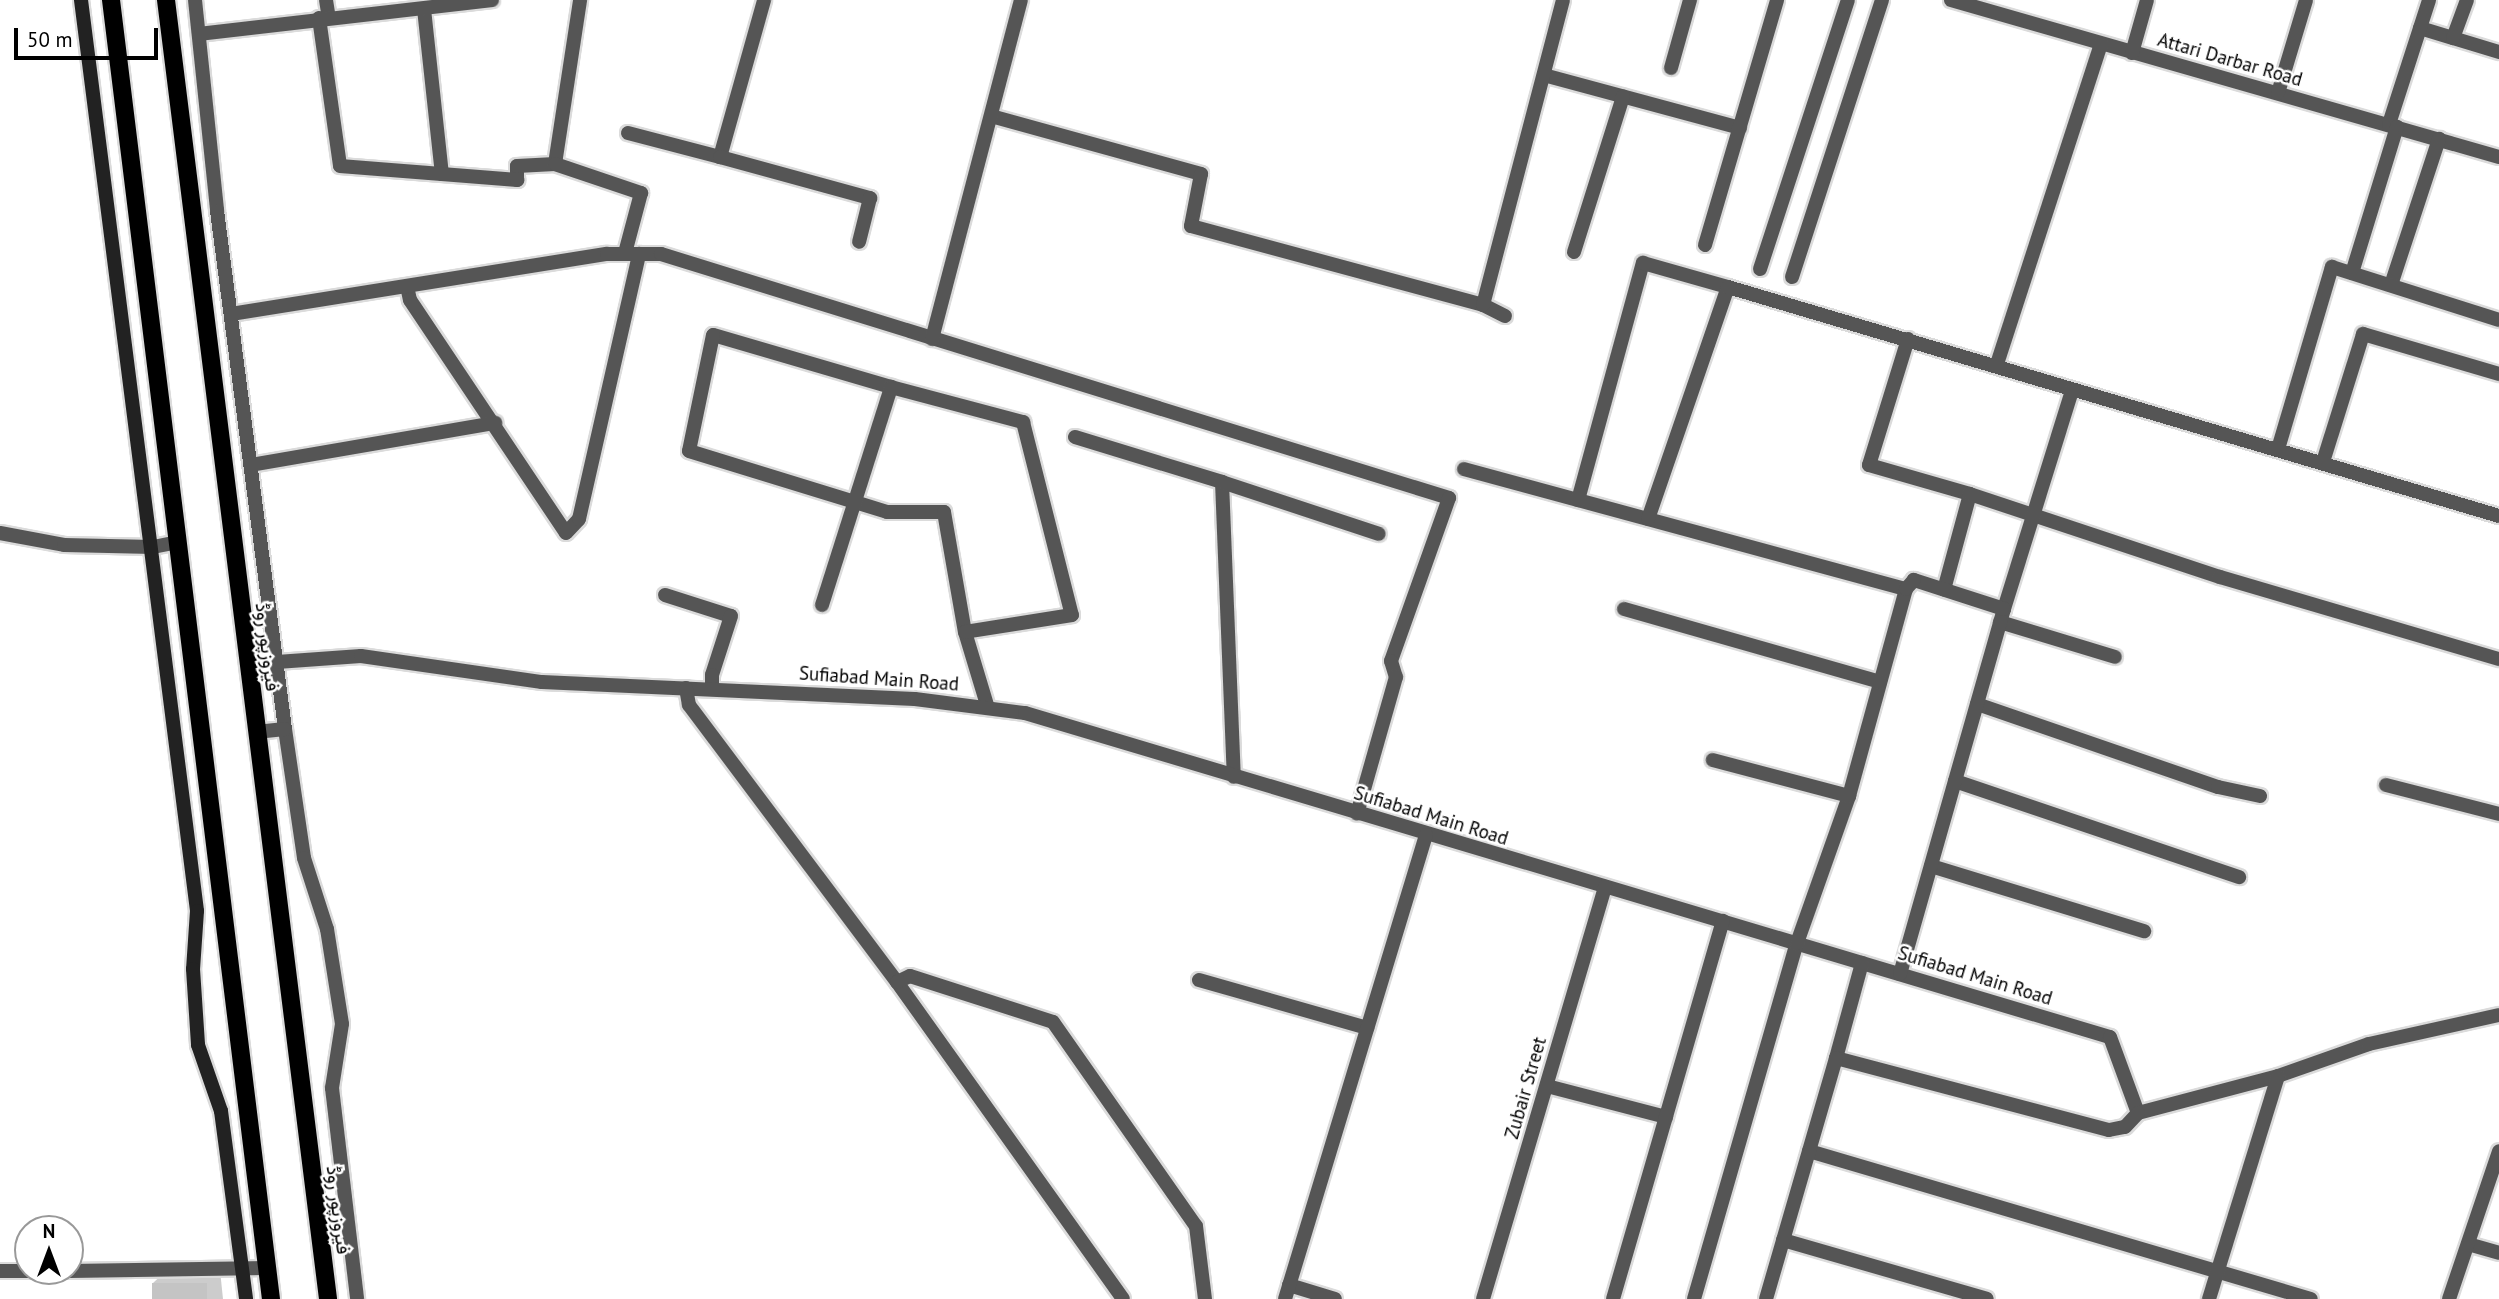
<!DOCTYPE html>
<meta charset="utf-8">
<style>
body{margin:0}
#map{position:relative;width:2499px;height:1299px;overflow:hidden;background:#fff;font-family:"PT Sans",Vazirmatn,sans-serif}
div>[style]{position:absolute}
.shadow>*{inset:0;background:#0003}
.building>*{inset:0;background:#c4c4c4;transform-origin:0 0}
.roads{filter:drop-shadow(2px 0 #dbdbdb) drop-shadow(-2px 0 #dbdbdb) drop-shadow(0 2px #dbdbdb) drop-shadow(0 -2px #dbdbdb)}
.street>*{height:14px;margin:-7px;padding:0 7px;transform-origin:7px;border-radius:7px;background:#555}
.secondary>*{height:14px;margin:-7px;padding:0 7px;transform-origin:7px;border-radius:7px;background:#222}
.primary>*{height:18px;margin:-9px;padding:0 9px;transform-origin:9px;border-radius:9px;background:#000}
span{translate:-50% -50%;white-space:nowrap;text-align:center;line-height:1.15;-webkit-text-stroke:5px #fff;paint-order:stroke}
.street-label{font-size:19px;color:#000}
.north{position:absolute;left:14px;top:1215px;width:70px;height:70px;box-sizing:border-box;background:#fff;border:2px solid #999;border-radius:50%;rotate:0deg;font-size:19px;font-weight:700;line-height:28px;text-align:center;color:#000}
.north::after{content:'';display:block;margin:auto;width:24px;height:32px;background:#000;clip-path:polygon(50% 0,100% 100%,50% 72%,0 100%)}
.scale{position:absolute;left:14px;top:28px;width:144px;height:32px;box-sizing:border-box;border:4px solid #000;border-top:0;padding-left:9px;font-size:21px;line-height:24px;white-space:nowrap;color:#000;-webkit-text-stroke:5px #fff;paint-order:stroke}
</style>
<div id="map">
<div class="shadow">
<i style="clip-path:polygon(167px 1270px,220px 1270px,223px 1299px,154px 1299px,153px 1283px)"></i>
</div>
<div class="building">
<i style="left:152px;top:1283px;width:55px;height:16px"></i>
</div>
<div class="roads">
<div class="street">
<i style="left:195px;top:0;width:212px;rotate:84deg"></i>
<i style="left:217px;top:211px;width:522px;rotate:82.52deg"></i>
<i style="left:285px;top:729px;width:130px;rotate:81.6deg"></i>
<i style="left:304px;top:858px;width:75px;rotate:72.1deg"></i>
<i style="left:327px;top:929px;width:96px;rotate:81deg"></i>
<i style="left:342px;top:1024px;width:65px;rotate:98.9deg"></i>
<i style="left:332px;top:1088px;width:212px;rotate:83.2deg"></i>
<i style="left:326px;top:0;width:18px;rotate:81deg"></i>
<i style="left:1951px;top:0;width:570px;rotate:15.99deg"></i>
<i style="left:424px;top:9px;width:166px;rotate:83.8deg"></i>
<i style="left:319px;top:18px;width:149px;rotate:81.9deg"></i>
<i style="left:340px;top:166px;width:178px;rotate:4.5deg"></i>
<i style="left:517px;top:180px;width:14px;rotate:-90deg"></i>
<i style="left:517px;top:166px;width:38px;rotate:-3deg"></i>
<i style="left:555px;top:164px;width:166px;rotate:-81.3deg"></i>
<i style="left:2420px;top:28px;width:83px;rotate:16.9deg"></i>
<i style="left:199px;top:34px;width:295px;rotate:-6.6deg"></i>
<i style="left:2453px;top:38px;width:40px;rotate:-69.8deg"></i>
<i style="left:2132px;top:53px;width:55px;rotate:-74.2deg"></i>
<i style="left:1671px;top:68px;width:71px;rotate:-74.4deg"></i>
<i style="left:1544px;top:75px;width:203px;rotate:15.1deg"></i>
<i style="left:2278px;top:93px;width:97px;rotate:-73.2deg"></i>
<i style="left:991px;top:116px;width:218px;rotate:15.4deg"></i>
<i style="left:1201px;top:174px;width:53px;rotate:100.9deg"></i>
<i style="left:1191px;top:226px;width:302px;rotate:15.1deg"></i>
<i style="left:2389px;top:124px;width:130px;rotate:-72.1deg"></i>
<i style="left:628px;top:133px;width:95px;rotate:14.6deg"></i>
<i style="left:720px;top:157px;width:163px;rotate:-74.3deg"></i>
<i style="left:720px;top:157px;width:156px;rotate:15.3deg"></i>
<i style="left:870px;top:198px;width:45px;rotate:104deg"></i>
<i style="left:555px;top:164px;width:91px;rotate:18.6deg"></i>
<i style="left:641px;top:193px;width:62px;rotate:104.9deg"></i>
<i style="left:1705px;top:245px;width:255px;rotate:-73.6deg"></i>
<i style="left:1574px;top:252px;width:163px;rotate:-72.5deg"></i>
<i style="left:1760px;top:269px;width:283px;rotate:-71.9deg"></i>
<i style="left:2352px;top:273px;width:153px;rotate:-72.9deg"></i>
<i style="left:1792px;top:277px;width:291px;rotate:-72deg"></i>
<i style="left:2391px;top:285px;width:154px;rotate:-71.8deg"></i>
<i style="left:407px;top:286px;width:14px;rotate:78deg"></i>
<i style="left:410px;top:300px;width:280px;rotate:56.2deg"></i>
<i style="left:566px;top:533px;width:19px;rotate:-47deg"></i>
<i style="left:579px;top:519px;width:272px;rotate:-77.2deg"></i>
<i style="left:231px;top:314px;width:381px;rotate:-9.1deg"></i>
<i style="left:607px;top:254px;width:54px"></i>
<i style="left:661px;top:254px;width:825px;rotate:17.2deg"></i>
<i style="left:1449px;top:498px;width:173px;rotate:109.6deg"></i>
<i style="left:1391px;top:661px;width:17px;rotate:73deg"></i>
<i style="left:1396px;top:677px;width:142px;rotate:105.9deg"></i>
<i style="left:1505px;top:316px;width:25px;rotate:-153deg"></i>
<i style="left:1483px;top:305px;width:315px;rotate:-75.3deg"></i>
<i style="left:932px;top:339px;width:350px;rotate:-75.3deg"></i>
<i style="left:1908px;top:339px;width:132px;rotate:107.2deg"></i>
<i style="left:1869px;top:465px;width:105px;rotate:16deg"></i>
<i style="left:1970px;top:494px;width:99px;rotate:105.2deg"></i>
<i style="left:1997px;top:364px;width:336px;rotate:-72deg"></i>
<i style="left:891px;top:387px;width:185px;rotate:-163.7deg"></i>
<i style="left:713px;top:335px;width:118px;rotate:101.7deg"></i>
<i style="left:689px;top:451px;width:207px;rotate:17.1deg"></i>
<i style="left:887px;top:512px;width:57px"></i>
<i style="left:944px;top:512px;width:122px;rotate:80.1deg"></i>
<i style="left:965px;top:632px;width:76px;rotate:73.2deg"></i>
<i style="left:1075px;top:437px;width:154px;rotate:17deg"></i>
<i style="left:1222px;top:482px;width:295px;rotate:87.7deg"></i>
<i style="left:2278px;top:449px;width:190px;rotate:-73.5deg"></i>
<i style="left:2332px;top:267px;width:175px;rotate:17.6deg"></i>
<i style="left:2323px;top:462px;width:134px;rotate:-72.6deg"></i>
<i style="left:2363px;top:334px;width:142px;rotate:16.4deg"></i>
<i style="left:251px;top:465px;width:248px;rotate:-9.8deg"></i>
<i style="left:1464px;top:469px;width:458px;rotate:15.2deg"></i>
<i style="left:1906px;top:589px;width:215px;rotate:105.4deg"></i>
<i style="left:1222px;top:482px;width:165px;rotate:18.3deg"></i>
<i style="left:1970px;top:494px;width:263px;rotate:18.4deg"></i>
<i style="left:2220px;top:577px;width:291px;rotate:16.4deg"></i>
<i style="left:1578px;top:500px;width:246px;rotate:-74.7deg"></i>
<i style="left:1643px;top:263px;width:88px;rotate:15.8deg"></i>
<i style="left:1648px;top:519px;width:245px;rotate:-71deg"></i>
<i style="left:1728px;top:287px;width:804px;rotate:16.54deg"></i>
<i style="left:0;top:533px;width:65px;rotate:10.6deg"></i>
<i style="left:64px;top:545px;width:89px;rotate:1.3deg"></i>
<i style="left:153px;top:547px;width:25px;rotate:-11deg"></i>
<i style="left:665px;top:595px;width:69px;rotate:17.7deg"></i>
<i style="left:731px;top:616px;width:62px;rotate:107.9deg"></i>
<i style="left:712px;top:675px;width:13px;rotate:90deg"></i>
<i style="left:822px;top:605px;width:229px;rotate:-72.4deg"></i>
<i style="left:891px;top:387px;width:137px;rotate:14.9deg"></i>
<i style="left:1023px;top:422px;width:199px;rotate:75.8deg"></i>
<i style="left:1072px;top:615px;width:108px;rotate:171deg"></i>
<i style="left:1624px;top:609px;width:266px;rotate:15.9deg"></i>
<i style="left:2004px;top:609px;width:228px;rotate:-72.7deg"></i>
<i style="left:2000px;top:622px;width:120px;rotate:16.9deg"></i>
<i style="left:277px;top:662px;width:84px;rotate:-4.1deg"></i>
<i style="left:361px;top:656px;width:183px;rotate:8.2deg"></i>
<i style="left:542px;top:682px;width:373px;rotate:2.6deg"></i>
<i style="left:915px;top:699px;width:111px;rotate:7.3deg"></i>
<i style="left:1025px;top:713px;width:1132px;rotate:16.63deg"></i>
<i style="left:2110px;top:1037px;width:81px;rotate:69.8deg"></i>
<i style="left:2138px;top:1113px;width:145px;rotate:-14.8deg"></i>
<i style="left:2278px;top:1076px;width:96px;rotate:-19.4deg"></i>
<i style="left:2369px;top:1044px;width:133px;rotate:-12.6deg"></i>
<i style="left:686px;top:688px;width:17px;rotate:80deg"></i>
<i style="left:689px;top:705px;width:346px;rotate:53.1deg"></i>
<i style="left:897px;top:982px;width:389px;rotate:54.5deg"></i>
<i style="left:1977px;top:704px;width:255px;rotate:19deg"></i>
<i style="left:2218px;top:787px;width:43px;rotate:12.1deg"></i>
<i style="left:256px;top:732px;width:29px;rotate:-6deg"></i>
<i style="left:1955px;top:781px;width:300px;rotate:18.7deg"></i>
<i style="left:2386px;top:785px;width:117px;rotate:14.4deg"></i>
<i style="left:1931px;top:866px;width:223px;rotate:17deg"></i>
<i style="left:1862px;top:963px;width:98px;rotate:105.3deg"></i>
<i style="left:1836px;top:1058px;width:282px;rotate:14.8deg"></i>
<i style="left:2109px;top:1130px;width:16px;rotate:-11deg"></i>
<i style="left:2125px;top:1127px;width:19px;rotate:-47deg"></i>
<i style="left:1900px;top:974px;width:380px;rotate:-74.1deg"></i>
<i style="left:2004px;top:609px;width:95px;rotate:-162.1deg"></i>
<i style="left:1914px;top:580px;width:12px;rotate:132deg"></i>
<i style="left:1199px;top:980px;width:175px;rotate:15.9deg"></i>
<i style="left:897px;top:982px;width:14px;rotate:-25deg"></i>
<i style="left:910px;top:976px;width:150px;rotate:17.8deg"></i>
<i style="left:1053px;top:1022px;width:249px;rotate:55deg"></i>
<i style="left:1196px;top:1226px;width:74px;rotate:83deg"></i>
<i style="left:1547px;top:1086px;width:123px;rotate:14.6deg"></i>
<i style="left:1809px;top:1151px;width:523px;rotate:16.43deg"></i>
<i style="left:1783px;top:1240px;width:212px;rotate:16.1deg"></i>
<i style="left:2468px;top:1244px;width:32px;rotate:16deg"></i>
<i style="left:0;top:1271px;width:28px"></i>
<i style="left:70px;top:1271px;width:197px;rotate:-0.9deg"></i>
<i style="left:1289px;top:1285px;width:48px;rotate:16.9deg"></i>
<i style="left:1285px;top:1299px;width:485px;rotate:-73.1deg"></i>
<i style="left:1483px;top:1299px;width:430px;rotate:-73.5deg"></i>
<i style="left:1613px;top:1299px;width:394px;rotate:-73.8deg"></i>
<i style="left:1694px;top:1299px;width:371px;rotate:-73.9deg"></i>
<i style="left:1797px;top:943px;width:156px;rotate:-70.5deg"></i>
<i style="left:1849px;top:796px;width:141px;rotate:-165.2deg"></i>
<i style="left:1766px;top:1299px;width:251px;rotate:-73.8deg"></i>
<i style="left:2209px;top:1299px;width:233px;rotate:-72.8deg"></i>
<i style="left:2449px;top:1299px;width:156px;rotate:-71.3deg"></i>
</div>
<div class="secondary">
<i style="left:81px;top:0;width:918px;rotate:82.74deg"></i>
<i style="left:197px;top:911px;width:58px;rotate:93.9deg"></i>
<i style="left:193px;top:969px;width:76px;rotate:86.2deg"></i>
<i style="left:198px;top:1045px;width:70px;rotate:70.8deg"></i>
<i style="left:221px;top:1111px;width:190px;rotate:82.4deg"></i>
</div>
<div class="primary">
<i style="left:111px;top:0;width:1309px;rotate:82.98deg"></i>
<i style="left:166px;top:0;width:1309px;rotate:82.89deg"></i>
</div>
</div>
<div class="street-label">
<span style="left:2230px;top:60px;rotate:16deg">Attari Darbar Road</span>
<span style="left:267px;top:647px;rotate:83deg">فیروزپور روڈ</span>
<span style="left:879px;top:679px;rotate:4deg">Sufiabad Main Road</span>
<span style="left:1431px;top:816px;rotate:17deg">Sufiabad Main Road</span>
<span style="left:1975px;top:976px;rotate:17deg">Sufiabad Main Road</span>
<span style="left:1526px;top:1088px;rotate:-74deg">Zubair Street</span>
<span style="left:338px;top:1210px;rotate:83deg">فیروزپور روڈ</span>
</div>
<div class="north">N</div>
<div class="scale">50 m</div>
</div>
